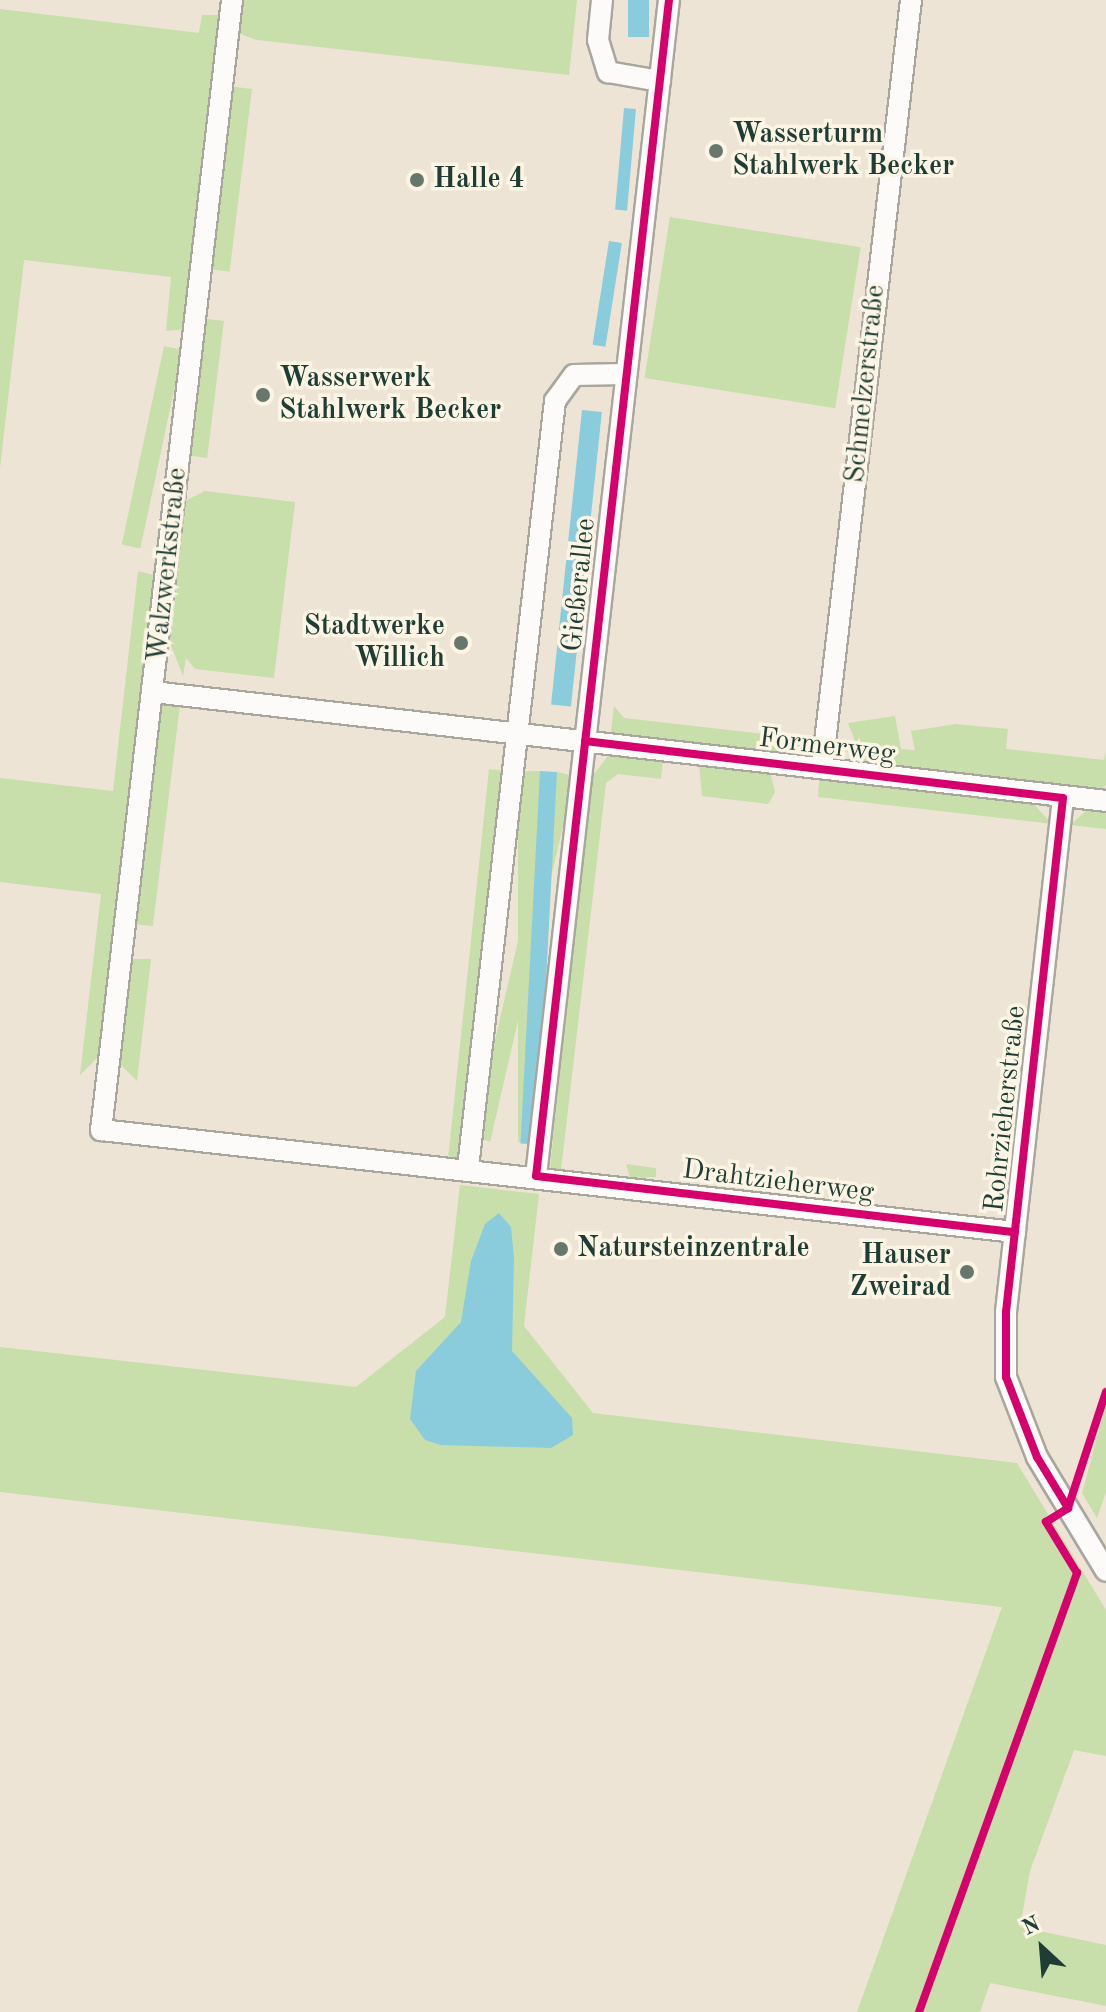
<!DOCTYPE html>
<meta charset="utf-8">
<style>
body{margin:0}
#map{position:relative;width:1106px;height:2012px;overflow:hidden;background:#ede4d6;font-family:"Old Standard TT",serif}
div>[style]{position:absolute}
.green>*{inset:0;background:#c8deab;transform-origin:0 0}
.water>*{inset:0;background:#8accdb;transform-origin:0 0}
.roads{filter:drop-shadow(2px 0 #a8a69d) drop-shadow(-2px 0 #a8a69d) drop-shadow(0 2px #a8a69d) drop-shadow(0 -2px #a8a69d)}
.minor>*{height:20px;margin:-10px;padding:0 10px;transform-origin:10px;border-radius:10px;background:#fcfbf9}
.cycleway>*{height:8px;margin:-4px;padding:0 4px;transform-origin:4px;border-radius:4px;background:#d6006c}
.dots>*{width:22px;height:22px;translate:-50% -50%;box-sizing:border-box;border:4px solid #fcf5e5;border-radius:50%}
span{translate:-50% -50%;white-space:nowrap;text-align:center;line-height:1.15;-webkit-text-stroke:7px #fcf5e5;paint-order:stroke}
.poi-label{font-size:28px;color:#1f3d34;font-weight:700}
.left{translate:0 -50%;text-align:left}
.right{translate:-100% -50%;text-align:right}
.street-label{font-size:28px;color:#1f3d34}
.north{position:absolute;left:1002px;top:1908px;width:80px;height:80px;-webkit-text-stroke:6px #fcf5e5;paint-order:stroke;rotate:334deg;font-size:22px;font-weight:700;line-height:32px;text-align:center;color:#1f3d34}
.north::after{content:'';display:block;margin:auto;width:28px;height:36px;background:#1f3d34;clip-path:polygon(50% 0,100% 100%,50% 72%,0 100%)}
</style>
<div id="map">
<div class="green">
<i style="clip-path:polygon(241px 0,577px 0,569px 75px,257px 40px,237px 33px)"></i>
<i style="clip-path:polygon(0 9px,199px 33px,202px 15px,222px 15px,186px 329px,166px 331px,171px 277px,24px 260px,0 468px)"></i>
<i style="left:252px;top:89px;width:184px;height:25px;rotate:97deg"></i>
<i style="left:670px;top:217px;width:193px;height:163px;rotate:9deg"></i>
<i style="left:224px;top:321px;width:138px;height:20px;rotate:97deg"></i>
<i style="left:164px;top:346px;width:19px;height:203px;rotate:12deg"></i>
<i style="clip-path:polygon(205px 491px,295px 502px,274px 678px,195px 669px,186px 658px,183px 676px,168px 638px,185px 501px)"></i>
<i style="clip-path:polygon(138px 571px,157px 576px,102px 1053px,80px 1075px,101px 894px,0 882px,0 778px,113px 791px)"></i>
<i style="left:180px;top:705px;width:223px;height:29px;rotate:97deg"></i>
<i style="clip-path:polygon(614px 706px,624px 718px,817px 740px,796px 757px,625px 738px,611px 732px)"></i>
<i style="clip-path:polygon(895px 716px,901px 749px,915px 750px,911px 731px,956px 724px,1008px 729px,1006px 749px,1104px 760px,1106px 751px,1106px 785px,1097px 792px,863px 764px,834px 742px,856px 744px,848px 723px)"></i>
<i style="clip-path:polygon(608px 756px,663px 760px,661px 779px,618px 774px,606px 783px,561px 1170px,550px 1169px,590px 779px)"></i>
<i style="clip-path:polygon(699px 764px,770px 772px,775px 792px,768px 804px,702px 796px)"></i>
<i style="left:489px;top:769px;width:18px;height:390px;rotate:6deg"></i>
<i style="left:518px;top:771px;width:22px;height:371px"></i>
<i style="left:557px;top:772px;width:18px;height:375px;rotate:13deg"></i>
<i style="clip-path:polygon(819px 779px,1032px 802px,1052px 824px,818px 797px)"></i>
<i style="clip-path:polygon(1088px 809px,1106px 810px,1106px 829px,1070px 825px)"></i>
<i style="clip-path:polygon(130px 959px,151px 959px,137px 1081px,120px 1064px)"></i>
<i style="clip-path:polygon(626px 1164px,656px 1168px,656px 1177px,630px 1178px)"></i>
<i style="clip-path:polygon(460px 1185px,539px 1194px,524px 1326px,593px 1413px,1017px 1463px,1106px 1610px,1106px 1756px,1074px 1750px,1030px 1871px,1020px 1927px,1106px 1945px,1106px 2006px,990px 1983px,980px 2012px,857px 2012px,1002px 1607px,0 1492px,0 1347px,356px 1387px,445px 1317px)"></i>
<i style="clip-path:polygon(1106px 1404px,1106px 1492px,1097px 1518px,1082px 1493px)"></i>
</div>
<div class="water">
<i style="left:628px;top:0;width:21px;height:37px"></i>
<i style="left:624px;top:108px;width:12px;height:102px;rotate:5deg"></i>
<i style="left:609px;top:241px;width:13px;height:105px;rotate:9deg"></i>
<i style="left:582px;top:410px;width:20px;height:296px;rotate:6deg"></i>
<i style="left:540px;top:771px;width:17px;height:373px;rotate:3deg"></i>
<i style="clip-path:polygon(499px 1213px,511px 1227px,514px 1258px,512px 1351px,572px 1418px,573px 1435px,551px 1448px,441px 1445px,425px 1440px,410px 1419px,416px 1371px,461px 1322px,471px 1261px,485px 1224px)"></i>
</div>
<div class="roads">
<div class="minor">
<i style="left:232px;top:0;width:1138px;rotate:96.61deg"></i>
<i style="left:101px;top:1130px;width:920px;rotate:6.37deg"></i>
<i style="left:602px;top:0;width:40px;rotate:95.7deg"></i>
<i style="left:598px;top:40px;width:34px;rotate:73deg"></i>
<i style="left:608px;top:72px;width:53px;rotate:9.8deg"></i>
<i style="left:153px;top:692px;width:959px;rotate:6.52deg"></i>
<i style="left:822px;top:768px;width:773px;rotate:-83.39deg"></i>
<i style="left:1063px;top:798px;width:517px;rotate:96.33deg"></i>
<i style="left:1006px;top:1312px;width:65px;rotate:90deg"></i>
<i style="left:1006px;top:1377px;width:86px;rotate:68.8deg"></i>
<i style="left:1037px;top:1457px;width:133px;rotate:58.8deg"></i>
<i style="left:468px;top:1168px;width:772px;rotate:-83.53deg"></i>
<i style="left:555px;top:401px;width:32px;rotate:-54deg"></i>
<i style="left:574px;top:375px;width:51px;rotate:-1.1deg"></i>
<i style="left:536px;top:1176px;width:1183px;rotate:-83.55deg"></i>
</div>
</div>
<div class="cycleway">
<i style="left:669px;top:0;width:1183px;rotate:96.45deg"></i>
<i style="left:536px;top:1176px;width:482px;rotate:6.7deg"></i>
<i style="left:585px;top:741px;width:481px;rotate:6.8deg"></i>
<i style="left:1063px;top:798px;width:517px;rotate:96.33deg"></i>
<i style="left:1006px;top:1312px;width:65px;rotate:90deg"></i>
<i style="left:1006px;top:1377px;width:86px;rotate:68.8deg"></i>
<i style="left:1037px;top:1457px;width:60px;rotate:58.7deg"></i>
<i style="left:919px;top:2012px;width:467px;rotate:-70.2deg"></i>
<i style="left:1077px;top:1573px;width:60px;rotate:-121.3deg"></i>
<i style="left:1046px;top:1522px;width:26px;rotate:-32deg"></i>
<i style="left:1068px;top:1508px;width:122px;rotate:-71.9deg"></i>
</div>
<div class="dots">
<i style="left:716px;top:151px;background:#67776d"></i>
<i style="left:417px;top:180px;background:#67776d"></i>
<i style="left:263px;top:395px;background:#67776d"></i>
<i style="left:461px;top:643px;background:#67776d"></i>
<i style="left:561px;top:1249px;background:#67776d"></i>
<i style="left:967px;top:1272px;background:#67776d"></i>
</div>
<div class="poi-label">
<span class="left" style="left:732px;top:151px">Wasserturm<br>Stahlwerk Becker</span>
<span class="left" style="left:433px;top:180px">Halle 4</span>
<span class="left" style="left:279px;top:395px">Wasserwerk<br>Stahlwerk Becker</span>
<span class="right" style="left:445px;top:643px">Stadtwerke<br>Willich</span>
<span class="left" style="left:577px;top:1249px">Natursteinzentrale</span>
<span class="right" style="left:951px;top:1272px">Hauser<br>Zweirad</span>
</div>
<div class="street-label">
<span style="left:866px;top:384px;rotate:-84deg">Schmelzerstraße</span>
<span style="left:168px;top:565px;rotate:-84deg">Walzwerkstraße</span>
<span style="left:580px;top:585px;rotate:-84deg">Gießerallee</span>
<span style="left:827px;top:747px;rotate:7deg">Formerweg</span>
<span style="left:1006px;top:1109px;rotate:-84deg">Rohrzieherstraße</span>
<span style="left:778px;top:1182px;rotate:7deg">Drahtzieherweg</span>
</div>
<div class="north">N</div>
</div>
